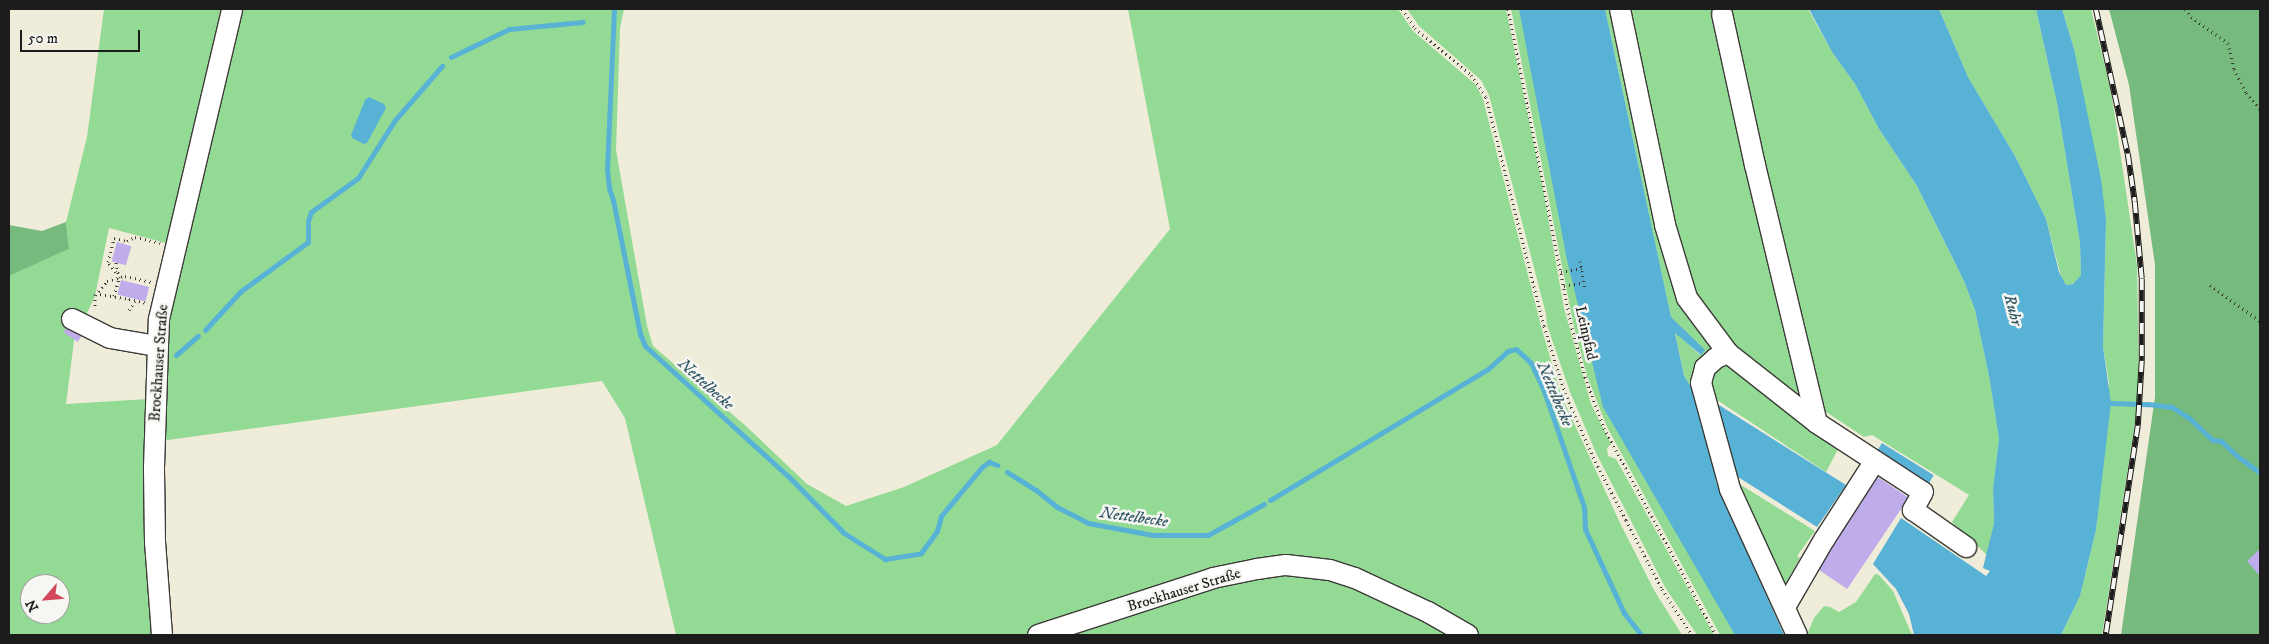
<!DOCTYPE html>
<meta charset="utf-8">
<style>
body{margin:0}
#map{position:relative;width:2269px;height:644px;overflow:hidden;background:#efecd9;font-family:"IM FELL DW Pica",serif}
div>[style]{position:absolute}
.green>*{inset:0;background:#93da94}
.forest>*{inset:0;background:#76ba7e}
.water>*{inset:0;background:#57b2d5;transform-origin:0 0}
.stream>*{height:5px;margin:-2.5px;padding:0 2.5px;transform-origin:2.5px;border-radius:2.5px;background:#57b2d5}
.building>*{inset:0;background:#bfaceb;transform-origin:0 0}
.path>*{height:3px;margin-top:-1.5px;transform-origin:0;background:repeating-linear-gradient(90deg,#3c3b38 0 1px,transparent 0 5px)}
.roads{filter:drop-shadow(1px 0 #3c3b38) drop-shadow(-1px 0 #3c3b38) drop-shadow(0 1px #3c3b38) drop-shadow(0 -1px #3c3b38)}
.minor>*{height:20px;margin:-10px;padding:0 10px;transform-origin:10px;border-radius:10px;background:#fff}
.rail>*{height:5.5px;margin-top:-2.75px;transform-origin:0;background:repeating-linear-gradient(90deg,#f6f6f2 0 11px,#1c1c1c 0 22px);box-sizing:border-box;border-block:1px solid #1c1c1c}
span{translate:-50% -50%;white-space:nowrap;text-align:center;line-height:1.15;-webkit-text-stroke:5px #f6f6f2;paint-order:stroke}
.street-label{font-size:15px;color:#1c1c1c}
.water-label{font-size:16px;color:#345866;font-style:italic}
.frame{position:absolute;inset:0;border:10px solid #1c1c1c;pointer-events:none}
.north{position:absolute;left:20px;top:574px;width:50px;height:50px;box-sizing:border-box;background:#f6f6f2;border:1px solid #9f9f9c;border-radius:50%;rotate:243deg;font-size:14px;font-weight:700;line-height:20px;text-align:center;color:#1c1c1c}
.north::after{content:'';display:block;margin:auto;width:18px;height:22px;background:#d1495b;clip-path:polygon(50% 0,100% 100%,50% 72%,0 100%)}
.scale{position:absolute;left:20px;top:30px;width:120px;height:22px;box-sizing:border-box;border:2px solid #1c1c1c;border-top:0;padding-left:6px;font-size:15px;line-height:18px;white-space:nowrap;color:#1c1c1c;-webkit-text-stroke:4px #f6f6f2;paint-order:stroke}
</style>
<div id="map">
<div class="green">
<i style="clip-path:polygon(evenodd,104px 9px,221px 9px,166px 243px,109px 228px,95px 296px,74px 341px,66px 404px,148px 399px,156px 635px,9px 635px,9px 279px,10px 275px,69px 249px,66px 222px,87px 137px,104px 9px,30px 584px,60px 584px,60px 614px,30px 614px,30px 584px)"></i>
<i style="clip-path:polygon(237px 9px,624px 9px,620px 28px,616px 150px,647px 326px,653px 346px,747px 427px,807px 484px,846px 506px,904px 487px,997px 445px,1170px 229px,1128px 9px,1398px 9px,1413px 31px,1476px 85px,1483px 99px,1541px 326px,1561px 395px,1620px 523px,1654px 590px,1682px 635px,1477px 635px,1329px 565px,1133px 601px,1025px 635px,676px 635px,625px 418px,602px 381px,160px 441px,164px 333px)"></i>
<i style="clip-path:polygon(1407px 9px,1506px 9px,1543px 189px,1564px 308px,1591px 404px,1611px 444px,1607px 448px,1608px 456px,1616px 459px,1714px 635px,1697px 635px,1665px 587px,1597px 455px,1570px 392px,1547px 325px,1546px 314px,1489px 95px,1481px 80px,1419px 26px)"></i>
<i style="clip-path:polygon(1511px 9px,1519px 9px,1735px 635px,1720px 635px,1607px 427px,1587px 376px,1574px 327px)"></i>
<i style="clip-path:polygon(1605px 9px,1808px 9px,1832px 52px,1855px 84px,1879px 129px,1917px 186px,1964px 281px,1975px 310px,1989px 376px,1999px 439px,1993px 488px,1994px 523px,1987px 555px,1952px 522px,1969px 495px,1872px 435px,1864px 437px,1817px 406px,1800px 404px,1731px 346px,1697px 392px,1692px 388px,1684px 376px,1675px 332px,1700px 355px,1704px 350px,1671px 318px)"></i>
<i style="clip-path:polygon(1939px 9px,2036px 9px,2057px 103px,2080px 243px,2081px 275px,2073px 284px,2066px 285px,2062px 280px,2046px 219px,2015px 156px,1968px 77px)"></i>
<i style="clip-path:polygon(2062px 9px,2091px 9px,2111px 91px,2137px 265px,2139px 397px,2102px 635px,2061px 635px,2080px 596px,2096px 530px,2109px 383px,2103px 347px,2106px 220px,2074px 49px)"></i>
<i style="clip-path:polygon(1731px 359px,1838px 449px,1826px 472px,1708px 394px,1710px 369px)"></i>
<i style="clip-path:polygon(1733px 480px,1815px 531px,1797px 556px,1800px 558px,1780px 593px)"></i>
<i style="clip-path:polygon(1258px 573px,1329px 574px,1460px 635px,1054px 635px)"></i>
<i style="clip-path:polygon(1875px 574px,1879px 575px,1893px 591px,1912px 635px,1807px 635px,1814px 618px,1824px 606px,1830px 607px,1839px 612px,1856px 602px)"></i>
</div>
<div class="forest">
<i style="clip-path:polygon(2109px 9px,2260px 9px,2260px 635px,2121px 635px,2155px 397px,2155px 265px,2129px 85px)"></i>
<i style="clip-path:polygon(66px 222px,69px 249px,11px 275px,9px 279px,9px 225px,42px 231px)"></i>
</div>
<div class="water">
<i style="clip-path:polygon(1519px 9px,1605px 9px,1671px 317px,1705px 350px,1701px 355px,1675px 333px,1684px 376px,1692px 388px,1846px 485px,1817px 527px,1730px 472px,1714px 470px,1716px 482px,1784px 635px,1735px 635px,1603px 407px,1567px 260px)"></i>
<i style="clip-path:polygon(1809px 9px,1939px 9px,1968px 77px,2015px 156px,2046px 219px,2059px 272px,2066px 285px,2073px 284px,2081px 275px,2080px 243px,2057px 103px,2036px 9px,2062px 9px,2074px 49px,2101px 179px,2106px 220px,2103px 347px,2111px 403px,2096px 530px,2080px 596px,2061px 635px,1914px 635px,1909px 614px,1896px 589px,1873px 564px,1901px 518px,1986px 576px,1990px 571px,1983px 568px,1994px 523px,1993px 488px,1999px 439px,1989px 376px,1975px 310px,1964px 281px,1917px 186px,1879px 129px,1855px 84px,1832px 52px)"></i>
<i style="clip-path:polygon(369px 97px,384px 104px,386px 108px,367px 143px,364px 144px,352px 138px,351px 135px,365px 100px)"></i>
<i style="left:1882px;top:443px;width:61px;height:12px;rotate:32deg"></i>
</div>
<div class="stream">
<i style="left:614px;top:9px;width:160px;rotate:92.5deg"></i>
<i style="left:607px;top:169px;width:19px;rotate:84deg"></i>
<i style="left:609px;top:188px;width:13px;rotate:72deg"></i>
<i style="left:613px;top:200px;width:137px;rotate:78.6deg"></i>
<i style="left:640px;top:334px;width:13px;rotate:67deg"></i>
<i style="left:645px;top:346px;width:195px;rotate:42.3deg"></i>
<i style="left:789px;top:477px;width:78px;rotate:45.5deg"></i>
<i style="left:844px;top:533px;width:49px;rotate:32.4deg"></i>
<i style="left:885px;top:559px;width:36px;rotate:-9deg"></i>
<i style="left:921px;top:553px;width:27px;rotate:-54deg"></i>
<i style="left:937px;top:531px;width:16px;rotate:-75deg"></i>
<i style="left:941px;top:516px;width:64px;rotate:-50.1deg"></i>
<i style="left:982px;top:467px;width:9px;rotate:-36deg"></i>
<i style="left:989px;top:462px;width:9px;rotate:21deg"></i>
<i style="left:451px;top:57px;width:64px;rotate:-25.8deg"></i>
<i style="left:509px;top:29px;width:74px;rotate:-5.4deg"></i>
<i style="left:205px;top:330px;width:53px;rotate:-47.3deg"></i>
<i style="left:241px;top:291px;width:83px;rotate:-36.2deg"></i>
<i style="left:308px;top:242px;width:21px;rotate:-90deg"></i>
<i style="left:308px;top:221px;width:9px;rotate:-72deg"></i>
<i style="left:311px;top:212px;width:58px;rotate:-35.9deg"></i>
<i style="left:358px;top:178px;width:69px;rotate:-57.5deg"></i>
<i style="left:395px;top:120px;width:72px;rotate:-49deg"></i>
<i style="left:176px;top:355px;width:29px;rotate:-41deg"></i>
<i style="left:2111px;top:403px;width:37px;rotate:2deg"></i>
<i style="left:2148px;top:404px;width:24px;rotate:7deg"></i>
<i style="left:2172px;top:407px;width:20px;rotate:33deg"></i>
<i style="left:2189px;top:418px;width:33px;rotate:43deg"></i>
<i style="left:2213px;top:440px;width:8px;rotate:7deg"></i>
<i style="left:2221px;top:441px;width:22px;rotate:43deg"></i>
<i style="left:2237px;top:456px;width:29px;rotate:36deg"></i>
<i style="left:1007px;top:472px;width:34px;rotate:32deg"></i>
<i style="left:1036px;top:490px;width:27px;rotate:39deg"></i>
<i style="left:1057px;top:507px;width:35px;rotate:27deg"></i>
<i style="left:1088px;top:523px;width:66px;rotate:10.5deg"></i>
<i style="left:1153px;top:535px;width:55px"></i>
<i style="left:1208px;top:535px;width:64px;rotate:-29deg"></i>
<i style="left:1270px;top:500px;width:254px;rotate:-31deg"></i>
<i style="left:1488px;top:369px;width:27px;rotate:-42deg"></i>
<i style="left:1508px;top:351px;width:8px;rotate:-14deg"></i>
<i style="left:1516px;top:349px;width:21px;rotate:43deg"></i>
<i style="left:1531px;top:363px;width:31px;rotate:65deg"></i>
<i style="left:1544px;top:391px;width:123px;rotate:71deg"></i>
<i style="left:1584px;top:507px;width:22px;rotate:87deg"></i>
<i style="left:1585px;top:529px;width:93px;rotate:65.1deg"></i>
<i style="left:1624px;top:613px;width:28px;rotate:52deg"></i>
</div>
<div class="building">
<i style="left:117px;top:242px;width:15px;height:20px;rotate:16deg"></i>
<i style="left:121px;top:280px;width:29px;height:15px;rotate:14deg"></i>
<i style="left:69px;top:324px;width:17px;height:10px;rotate:33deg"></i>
<i style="left:1878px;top:477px;width:37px;height:110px;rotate:34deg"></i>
<i style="clip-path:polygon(2260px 549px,2260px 576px,2247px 561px)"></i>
</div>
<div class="path">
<i style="left:1402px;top:9px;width:23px;rotate:56deg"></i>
<i style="left:1415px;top:28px;width:73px;rotate:40deg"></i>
<i style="left:1471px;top:75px;width:27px;rotate:56deg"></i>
<i style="left:1486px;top:97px;width:236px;rotate:75.8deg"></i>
<i style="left:1544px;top:326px;width:70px;rotate:72.6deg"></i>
<i style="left:1565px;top:393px;width:70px;rotate:66.4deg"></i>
<i style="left:1593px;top:457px;width:71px;rotate:62.4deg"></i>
<i style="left:1626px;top:520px;width:78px;rotate:62.4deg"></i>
<i style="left:1662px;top:589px;width:55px;rotate:56.9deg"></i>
<i style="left:1508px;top:9px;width:325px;rotate:78.7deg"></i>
<i style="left:1572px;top:328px;width:51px;rotate:75.1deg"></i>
<i style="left:1585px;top:377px;width:54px;rotate:69.6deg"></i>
<i style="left:1604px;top:428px;width:235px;rotate:61.6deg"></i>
<i style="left:2185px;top:9px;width:10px;rotate:53deg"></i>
<i style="left:2191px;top:17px;width:45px;rotate:35.1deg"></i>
<i style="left:2228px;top:43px;width:27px;rotate:77deg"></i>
<i style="left:2234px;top:69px;width:27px;rotate:63deg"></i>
<i style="left:2246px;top:93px;width:21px;rotate:49deg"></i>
<i style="left:1580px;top:261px;width:28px;rotate:80deg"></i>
<i style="left:116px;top:272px;width:13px;rotate:-129deg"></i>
<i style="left:108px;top:262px;width:25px;rotate:-76deg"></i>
<i style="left:114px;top:238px;width:13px;rotate:13deg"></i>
<i style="left:127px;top:241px;width:9px;rotate:-27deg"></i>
<i style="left:135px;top:237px;width:26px;rotate:13deg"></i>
<i style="left:1561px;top:272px;width:21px;rotate:-11deg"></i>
<i style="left:2210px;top:285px;width:62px;rotate:35.8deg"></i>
<i style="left:1564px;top:286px;width:20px;rotate:-11deg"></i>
<i style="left:100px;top:294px;width:29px;rotate:10deg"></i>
<i style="left:114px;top:296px;width:19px;rotate:-74deg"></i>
<i style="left:119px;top:278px;width:16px;rotate:-101deg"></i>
<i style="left:129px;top:298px;width:1px;rotate:90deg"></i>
<i style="left:129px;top:299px;width:17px;rotate:13deg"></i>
<i style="left:95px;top:306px;width:11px;rotate:-90deg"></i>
<i style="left:95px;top:295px;width:18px;rotate:-49deg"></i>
<i style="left:107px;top:281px;width:19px;rotate:-16deg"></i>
<i style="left:125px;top:276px;width:27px;rotate:13deg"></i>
<i style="left:129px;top:310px;width:11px;rotate:-56deg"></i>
</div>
<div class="roads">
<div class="minor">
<i style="left:1620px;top:9px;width:221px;rotate:78.2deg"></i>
<i style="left:1665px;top:225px;width:76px;rotate:73.2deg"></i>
<i style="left:1687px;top:298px;width:69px;rotate:53.3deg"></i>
<i style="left:1722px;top:14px;width:155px;rotate:77.7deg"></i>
<i style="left:1755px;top:165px;width:265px;rotate:76.5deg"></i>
<i style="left:72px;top:319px;width:42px;rotate:26.6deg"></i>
<i style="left:110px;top:338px;width:48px;rotate:9.7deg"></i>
<i style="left:1785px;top:607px;width:78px;rotate:-59.8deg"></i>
<i style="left:1824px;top:540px;width:94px;rotate:-57.2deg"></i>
<i style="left:162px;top:635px;width:93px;rotate:-94.3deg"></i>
<i style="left:155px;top:542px;width:75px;rotate:-90.8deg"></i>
<i style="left:154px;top:467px;width:148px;rotate:-88.1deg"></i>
<i style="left:159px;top:319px;width:318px;rotate:-76.7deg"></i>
<i style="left:1038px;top:635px;width:184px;rotate:-18deg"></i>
<i style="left:1213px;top:578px;width:45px;rotate:-11.6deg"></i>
<i style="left:1257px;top:569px;width:29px;rotate:-8deg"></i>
<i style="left:1286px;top:565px;width:44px;rotate:6.5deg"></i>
<i style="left:1330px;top:570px;width:26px;rotate:18deg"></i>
<i style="left:1355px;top:578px;width:81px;rotate:25deg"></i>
<i style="left:1428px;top:612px;width:46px;rotate:29.9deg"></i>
<i style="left:1797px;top:635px;width:161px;rotate:-114.7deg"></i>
<i style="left:1730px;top:489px;width:110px;rotate:-105.3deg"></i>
<i style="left:1701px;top:383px;width:16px;rotate:-75deg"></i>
<i style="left:1705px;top:368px;width:15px;rotate:-42deg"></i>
<i style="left:1716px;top:358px;width:13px;rotate:-23deg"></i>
<i style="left:1728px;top:353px;width:113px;rotate:38.2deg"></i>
<i style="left:1817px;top:423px;width:126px;rotate:33.1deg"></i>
<i style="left:1923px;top:492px;width:21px;rotate:119deg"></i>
<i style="left:1913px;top:510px;width:65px;rotate:34.9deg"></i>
</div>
</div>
<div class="rail">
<i style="left:2096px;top:9px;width:148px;rotate:77.6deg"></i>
<i style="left:2128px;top:154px;width:49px;rotate:81.7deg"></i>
<i style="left:2135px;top:202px;width:77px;rotate:84.8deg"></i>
<i style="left:2142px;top:279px;width:82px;rotate:90deg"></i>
<i style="left:2142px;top:361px;width:65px;rotate:93.5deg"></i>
<i style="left:2138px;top:426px;width:211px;rotate:98.7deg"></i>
</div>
<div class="street-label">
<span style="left:1586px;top:333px;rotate:77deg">Leinpfad</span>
<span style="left:159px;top:363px;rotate:-86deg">Brockhauser Straße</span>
<span style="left:1184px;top:590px;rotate:-17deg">Brockhauser Straße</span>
</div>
<div class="water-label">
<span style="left:2013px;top:310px;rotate:75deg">Ruhr</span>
<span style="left:706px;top:384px;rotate:42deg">Nettelbecke</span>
<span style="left:1555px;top:394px;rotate:67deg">Nettelbecke</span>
<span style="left:1134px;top:517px;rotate:8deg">Nettelbecke</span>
</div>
<div class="frame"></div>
<div class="north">N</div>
<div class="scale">50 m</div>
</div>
